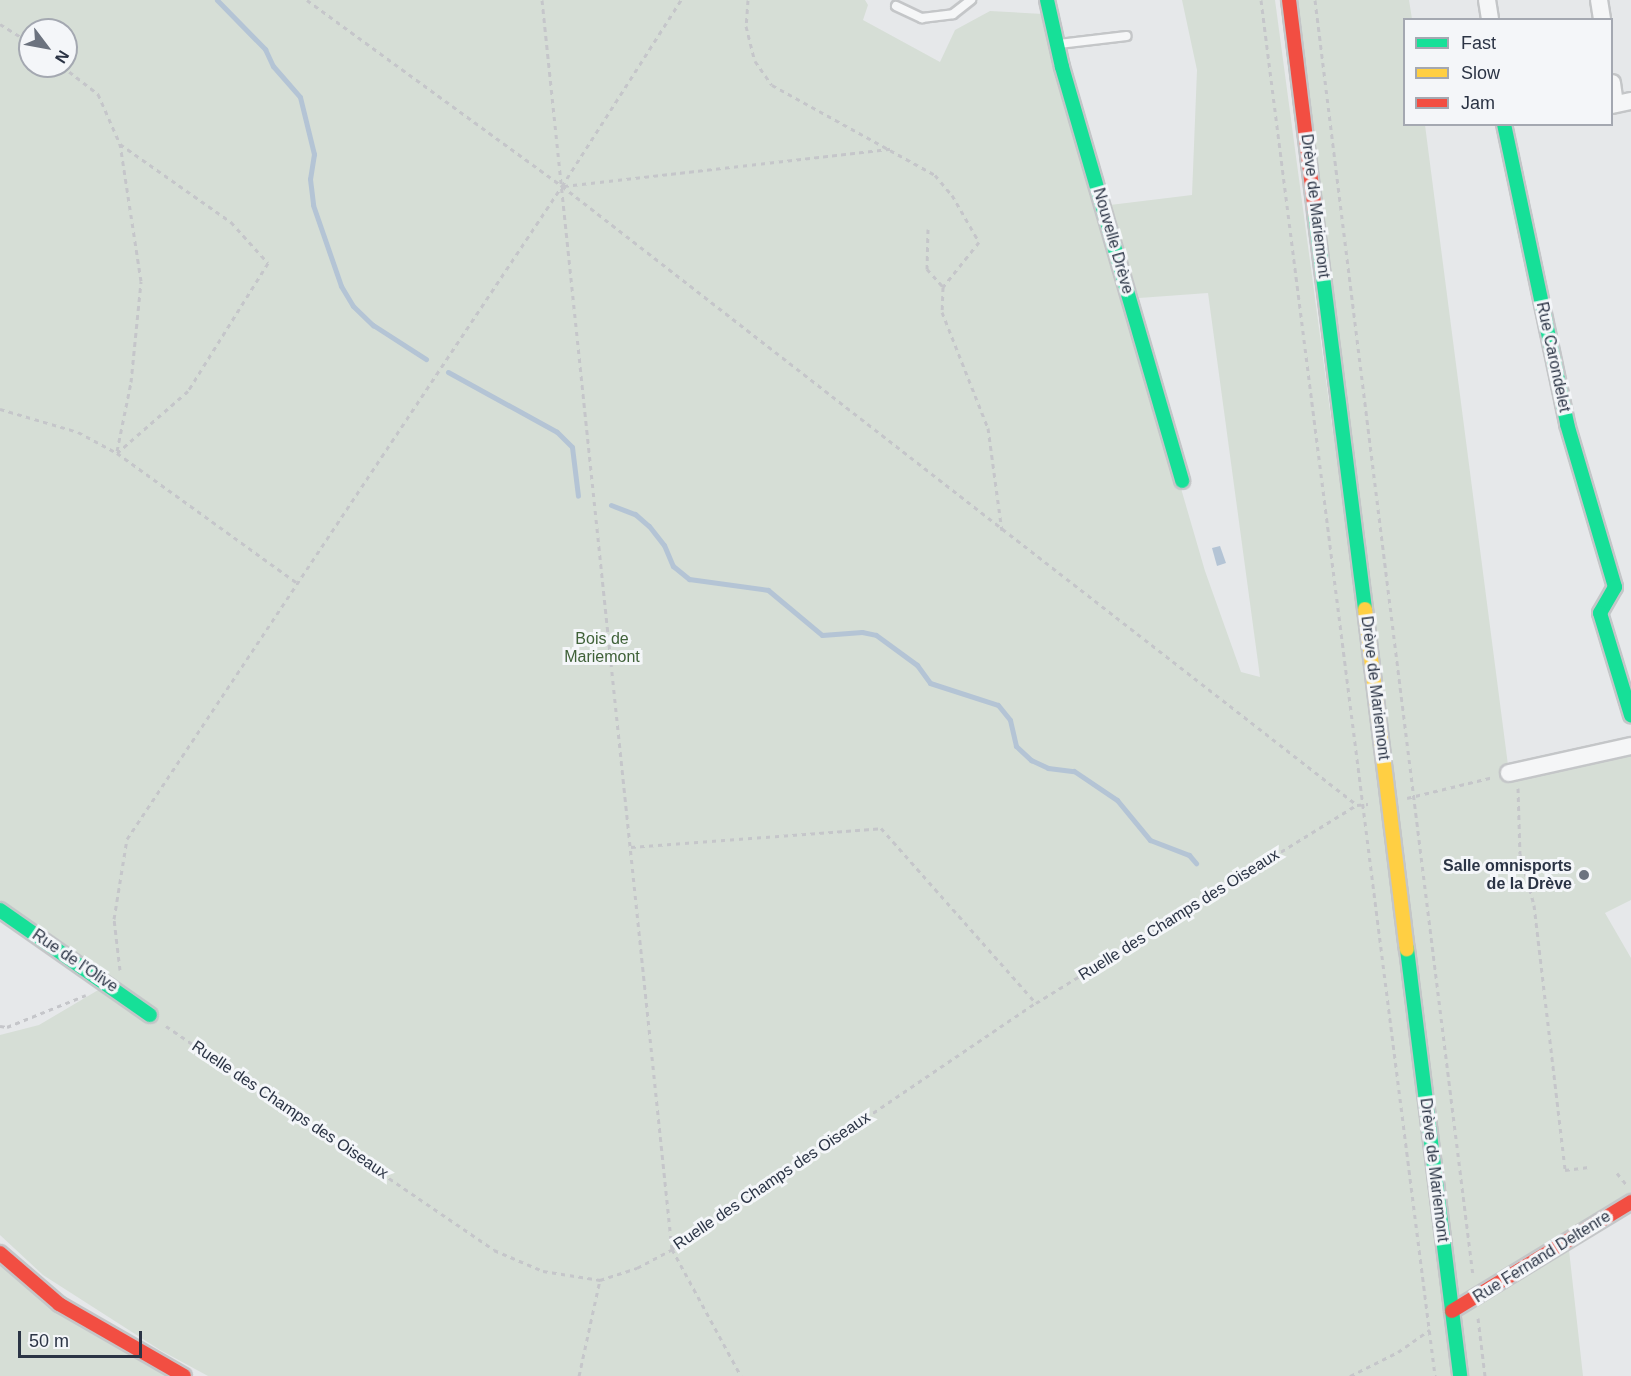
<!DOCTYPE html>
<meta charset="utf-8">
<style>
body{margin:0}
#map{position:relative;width:1631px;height:1376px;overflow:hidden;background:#e6e8ea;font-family:Arial,sans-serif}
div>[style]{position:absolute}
.green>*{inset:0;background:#d6ded6}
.water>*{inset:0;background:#b4c4d5}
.stream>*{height:5px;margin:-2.5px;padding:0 2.5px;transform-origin:2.5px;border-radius:2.5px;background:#b4c4d5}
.path>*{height:3px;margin-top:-1.5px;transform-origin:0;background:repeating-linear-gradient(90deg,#c5c6ca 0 4.5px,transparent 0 9px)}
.roads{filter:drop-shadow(2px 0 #c4c6c8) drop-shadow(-2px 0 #c4c6c8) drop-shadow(0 2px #c4c6c8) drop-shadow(0 -2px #c4c6c8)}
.lane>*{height:8px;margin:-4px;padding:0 4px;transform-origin:4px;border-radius:4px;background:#f5f6f7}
.street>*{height:16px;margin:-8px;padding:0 8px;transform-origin:8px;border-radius:8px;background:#f5f6f7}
.fast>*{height:14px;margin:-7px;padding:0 7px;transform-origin:7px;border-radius:7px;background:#16e098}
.slow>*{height:14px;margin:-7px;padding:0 7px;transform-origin:7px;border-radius:7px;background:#ffcf43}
.jam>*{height:14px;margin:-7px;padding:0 7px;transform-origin:7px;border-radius:7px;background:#f24e42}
.dots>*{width:16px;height:16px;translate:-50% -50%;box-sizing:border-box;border:3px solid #f4f6f9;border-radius:50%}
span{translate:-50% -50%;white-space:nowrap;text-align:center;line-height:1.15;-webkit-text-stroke:6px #f4f6f9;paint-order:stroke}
.street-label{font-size:16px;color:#2b3445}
.park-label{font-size:16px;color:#3f6138}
.poi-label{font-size:16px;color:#2b3445;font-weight:700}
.right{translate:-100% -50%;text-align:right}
.legend{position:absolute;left:1403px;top:18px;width:210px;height:108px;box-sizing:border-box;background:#f4f6f9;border:2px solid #a4a8b1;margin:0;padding:8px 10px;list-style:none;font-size:18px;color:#2b3445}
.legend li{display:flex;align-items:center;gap:12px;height:30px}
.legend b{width:30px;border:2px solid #a4a8b1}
.north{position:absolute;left:18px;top:18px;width:60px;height:60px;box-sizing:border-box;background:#f4f6f9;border:2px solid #a4a8b1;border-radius:50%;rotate:122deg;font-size:16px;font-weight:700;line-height:24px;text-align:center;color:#2b3445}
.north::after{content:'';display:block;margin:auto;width:21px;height:27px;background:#6c737f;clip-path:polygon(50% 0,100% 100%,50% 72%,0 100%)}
.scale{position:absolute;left:18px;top:1331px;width:124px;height:27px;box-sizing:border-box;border:3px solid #2b3445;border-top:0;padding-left:8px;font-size:18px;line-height:21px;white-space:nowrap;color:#2b3445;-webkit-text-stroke:4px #f4f6f9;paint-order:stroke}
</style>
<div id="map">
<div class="green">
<i style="clip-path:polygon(evenodd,0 0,865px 0,868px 5px,863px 20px,940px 62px,955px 30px,990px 11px,1043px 14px,1205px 571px,1241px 672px,1260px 677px,1208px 293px,1139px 298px,1110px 205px,1192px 195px,1197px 70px,1182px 0,1275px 0,1334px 440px,1289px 0,1409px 0,1412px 19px,1404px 20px,1404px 124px,1425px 125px,1509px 773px,1631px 746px,1631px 900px,1605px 913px,1631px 958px,1631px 1202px,1568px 1241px,1583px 1376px,208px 1376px,160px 1350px,43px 1275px,0 1235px,0 1035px,39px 1025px,105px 986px,0 915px,0 0,30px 30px,66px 30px,66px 66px,30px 66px,30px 30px)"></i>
<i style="clip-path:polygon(0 1261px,172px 1376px,0 1376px)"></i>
</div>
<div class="water">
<i style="clip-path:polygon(1220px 546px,1226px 563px,1217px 566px,1212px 548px)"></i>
</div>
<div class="stream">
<i style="left:217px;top:0;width:69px;rotate:45.6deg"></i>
<i style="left:265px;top:49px;width:19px;rotate:65deg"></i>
<i style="left:273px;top:66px;width:41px;rotate:48.9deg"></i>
<i style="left:300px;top:97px;width:59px;rotate:76.2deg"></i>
<i style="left:314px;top:154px;width:25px;rotate:99deg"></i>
<i style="left:310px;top:179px;width:26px;rotate:83deg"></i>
<i style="left:313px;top:205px;width:86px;rotate:70.9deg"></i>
<i style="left:341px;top:286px;width:23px;rotate:59deg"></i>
<i style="left:353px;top:306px;width:28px;rotate:44deg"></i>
<i style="left:373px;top:325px;width:63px;rotate:32.7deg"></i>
<i style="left:448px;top:372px;width:124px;rotate:28.8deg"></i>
<i style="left:557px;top:432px;width:21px;rotate:45deg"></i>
<i style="left:572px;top:447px;width:49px;rotate:83deg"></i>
<i style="left:611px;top:505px;width:26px;rotate:21deg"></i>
<i style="left:635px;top:514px;width:18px;rotate:41deg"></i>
<i style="left:649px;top:526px;width:24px;rotate:52deg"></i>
<i style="left:664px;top:545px;width:23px;rotate:67deg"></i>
<i style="left:673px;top:566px;width:21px;rotate:39deg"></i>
<i style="left:689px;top:579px;width:80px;rotate:7.9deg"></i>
<i style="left:768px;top:590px;width:70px;rotate:39.8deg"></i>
<i style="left:822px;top:635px;width:40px;rotate:-4.3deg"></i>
<i style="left:862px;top:632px;width:14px;rotate:12deg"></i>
<i style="left:876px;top:635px;width:51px;rotate:36.2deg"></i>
<i style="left:917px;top:665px;width:22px;rotate:54deg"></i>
<i style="left:930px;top:683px;width:71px;rotate:17.9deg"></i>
<i style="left:998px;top:705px;width:19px;rotate:51deg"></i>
<i style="left:1010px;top:720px;width:27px;rotate:77deg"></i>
<i style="left:1016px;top:746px;width:21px;rotate:43deg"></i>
<i style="left:1031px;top:760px;width:19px;rotate:25deg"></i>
<i style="left:1048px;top:768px;width:26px;rotate:7deg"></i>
<i style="left:1074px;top:771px;width:52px;rotate:34deg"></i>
<i style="left:1117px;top:800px;width:52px;rotate:50.5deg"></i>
<i style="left:1150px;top:840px;width:42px;rotate:21deg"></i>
<i style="left:1189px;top:855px;width:11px;rotate:49deg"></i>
</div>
<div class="path">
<i style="left:307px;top:0;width:316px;rotate:36.1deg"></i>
<i style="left:562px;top:186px;width:1008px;rotate:37.9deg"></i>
<i style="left:542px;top:0;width:1256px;rotate:84.06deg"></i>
<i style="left:672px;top:1249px;width:145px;rotate:61.5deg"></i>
<i style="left:748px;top:0;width:26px;rotate:94deg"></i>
<i style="left:746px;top:26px;width:36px;rotate:76deg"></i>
<i style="left:755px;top:61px;width:29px;rotate:55deg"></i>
<i style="left:772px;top:85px;width:186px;rotate:28.9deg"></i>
<i style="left:935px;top:175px;width:26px;rotate:50deg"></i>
<i style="left:952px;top:195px;width:54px;rotate:60.1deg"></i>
<i style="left:979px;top:242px;width:58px;rotate:128.7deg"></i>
<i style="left:943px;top:287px;width:25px;rotate:92deg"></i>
<i style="left:942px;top:312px;width:125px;rotate:68.4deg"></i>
<i style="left:988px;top:428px;width:104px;rotate:82.3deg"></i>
<i style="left:1261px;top:0;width:1387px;rotate:82.79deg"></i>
<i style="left:1315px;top:0;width:1286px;rotate:82.94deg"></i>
<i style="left:0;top:24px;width:36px;rotate:32deg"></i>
<i style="left:62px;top:66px;width:46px;rotate:37.9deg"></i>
<i style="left:98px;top:94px;width:55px;rotate:66.3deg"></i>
<i style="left:120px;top:144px;width:136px;rotate:35.1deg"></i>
<i style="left:231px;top:222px;width:55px;rotate:47.9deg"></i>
<i style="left:268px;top:263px;width:151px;rotate:122deg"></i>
<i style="left:188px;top:391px;width:94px;rotate:138.9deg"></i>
<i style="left:564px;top:186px;width:329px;rotate:-6.5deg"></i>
<i style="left:928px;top:229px;width:40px;rotate:91.4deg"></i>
<i style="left:927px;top:269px;width:24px;rotate:48deg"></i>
<i style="left:0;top:409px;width:81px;rotate:16.4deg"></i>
<i style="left:78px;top:432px;width:44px;rotate:28.3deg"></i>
<i style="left:117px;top:453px;width:221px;rotate:35.8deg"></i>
<i style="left:117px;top:451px;width:70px;rotate:-78.5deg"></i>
<i style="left:131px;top:382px;width:101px;rotate:-84.3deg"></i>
<i style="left:141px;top:281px;width:139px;rotate:-98.7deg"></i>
<i style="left:1518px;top:788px;width:66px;rotate:88.3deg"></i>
<i style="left:1520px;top:854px;width:53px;rotate:74.6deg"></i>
<i style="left:1534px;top:905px;width:267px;rotate:83.3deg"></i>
<i style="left:1565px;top:1170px;width:26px;rotate:-7deg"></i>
<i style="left:1407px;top:798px;width:89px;rotate:-13.6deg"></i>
<i style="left:631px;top:847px;width:251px;rotate:-4.3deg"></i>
<i style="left:881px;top:828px;width:234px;rotate:48.5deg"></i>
<i style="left:120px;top:970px;width:51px;rotate:-96.7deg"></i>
<i style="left:114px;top:919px;width:81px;rotate:-80.8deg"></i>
<i style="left:127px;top:839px;width:785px;rotate:-56.33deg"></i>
<i style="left:562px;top:186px;width:221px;rotate:-57.4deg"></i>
<i style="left:0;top:1026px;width:7px;rotate:8deg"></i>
<i style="left:7px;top:1027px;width:85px;rotate:-22.1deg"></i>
<i style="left:166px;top:1026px;width:397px;rotate:34.3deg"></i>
<i style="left:494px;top:1250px;width:53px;rotate:23.2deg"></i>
<i style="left:543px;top:1271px;width:58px;rotate:9deg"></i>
<i style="left:600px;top:1280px;width:39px;rotate:-18deg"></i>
<i style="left:637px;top:1268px;width:40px;rotate:-28deg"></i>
<i style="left:672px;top:1249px;width:439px;rotate:-34.1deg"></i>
<i style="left:1036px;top:1003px;width:377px;rotate:-31.7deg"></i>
<i style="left:1357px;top:805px;width:11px;rotate:-5deg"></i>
<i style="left:1617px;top:1173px;width:14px;rotate:51deg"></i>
<i style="left:1478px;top:1318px;width:58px;rotate:83.1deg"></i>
<i style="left:579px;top:1376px;width:98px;rotate:-77.7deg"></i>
<i style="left:1350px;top:1376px;width:54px;rotate:-26.6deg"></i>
<i style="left:1398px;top:1352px;width:39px;rotate:-35deg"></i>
</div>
<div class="roads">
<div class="lane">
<i style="left:896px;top:6px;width:29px;rotate:25deg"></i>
<i style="left:922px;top:18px;width:31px;rotate:-7deg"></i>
<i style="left:953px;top:14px;width:23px;rotate:-38deg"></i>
<i style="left:1059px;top:44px;width:68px;rotate:-6.7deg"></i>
</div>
<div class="street">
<i style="left:1487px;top:0;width:20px;rotate:81deg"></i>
<i style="left:1599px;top:0;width:20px;rotate:81deg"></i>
<i style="left:1612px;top:83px;width:21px;rotate:82deg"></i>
<i style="left:1612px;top:105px;width:19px;rotate:-12deg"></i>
<i style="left:1509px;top:773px;width:125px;rotate:-12.5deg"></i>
</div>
<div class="fast">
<i style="left:1047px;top:0;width:69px;rotate:77.4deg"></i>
<i style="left:1062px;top:67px;width:431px;rotate:73.8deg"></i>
<i style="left:1504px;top:124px;width:307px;rotate:78.1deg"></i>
<i style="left:1567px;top:424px;width:170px;rotate:73.6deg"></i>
<i style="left:1615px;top:587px;width:30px;rotate:120deg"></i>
<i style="left:1600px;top:613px;width:107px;rotate:73.1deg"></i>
<i style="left:1315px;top:213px;width:399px;rotate:82.8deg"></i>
<i style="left:0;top:910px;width:183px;rotate:35deg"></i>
<i style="left:1407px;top:949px;width:430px;rotate:82.9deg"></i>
</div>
<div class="slow">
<i style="left:1365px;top:609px;width:343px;rotate:83deg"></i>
</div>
<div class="jam">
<i style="left:1289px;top:0;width:215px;rotate:83deg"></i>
<i style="left:0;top:1253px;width:78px;rotate:40.8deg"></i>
<i style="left:59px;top:1304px;width:144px;rotate:29.9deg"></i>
<i style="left:1452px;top:1311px;width:210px;rotate:-31.3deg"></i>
</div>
</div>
<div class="dots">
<i style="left:1584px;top:875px;background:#6c737f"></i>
</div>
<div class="street-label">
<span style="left:1315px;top:206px;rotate:83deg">Drève de Mariemont</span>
<span style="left:1113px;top:241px;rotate:74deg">Nouvelle Drève</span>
<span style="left:1553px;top:357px;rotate:78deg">Rue Carondelet</span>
<span style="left:1375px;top:688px;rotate:83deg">Drève de Mariemont</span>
<span style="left:1179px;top:915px;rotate:-32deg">Ruelle des Champs des Oiseaux</span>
<span style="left:75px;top:961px;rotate:34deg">Rue de l'Olive</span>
<span style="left:290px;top:1110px;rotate:34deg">Ruelle des Champs des Oiseaux</span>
<span style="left:1434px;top:1170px;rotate:83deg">Drève de Mariemont</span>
<span style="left:772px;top:1181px;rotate:-34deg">Ruelle des Champs des Oiseaux</span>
<span style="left:1542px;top:1257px;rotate:-32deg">Rue Fernand Deltenre</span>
</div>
<div class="park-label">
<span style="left:602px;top:648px">Bois de<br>Mariemont</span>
</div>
<div class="poi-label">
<span class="right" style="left:1572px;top:875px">Salle omnisports<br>de la Drève</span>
</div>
<ul class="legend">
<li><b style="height:8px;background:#16e098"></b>Fast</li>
<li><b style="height:8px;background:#ffcf43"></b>Slow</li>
<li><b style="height:8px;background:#f24e42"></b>Jam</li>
</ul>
<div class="north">N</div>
<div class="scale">50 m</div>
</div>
